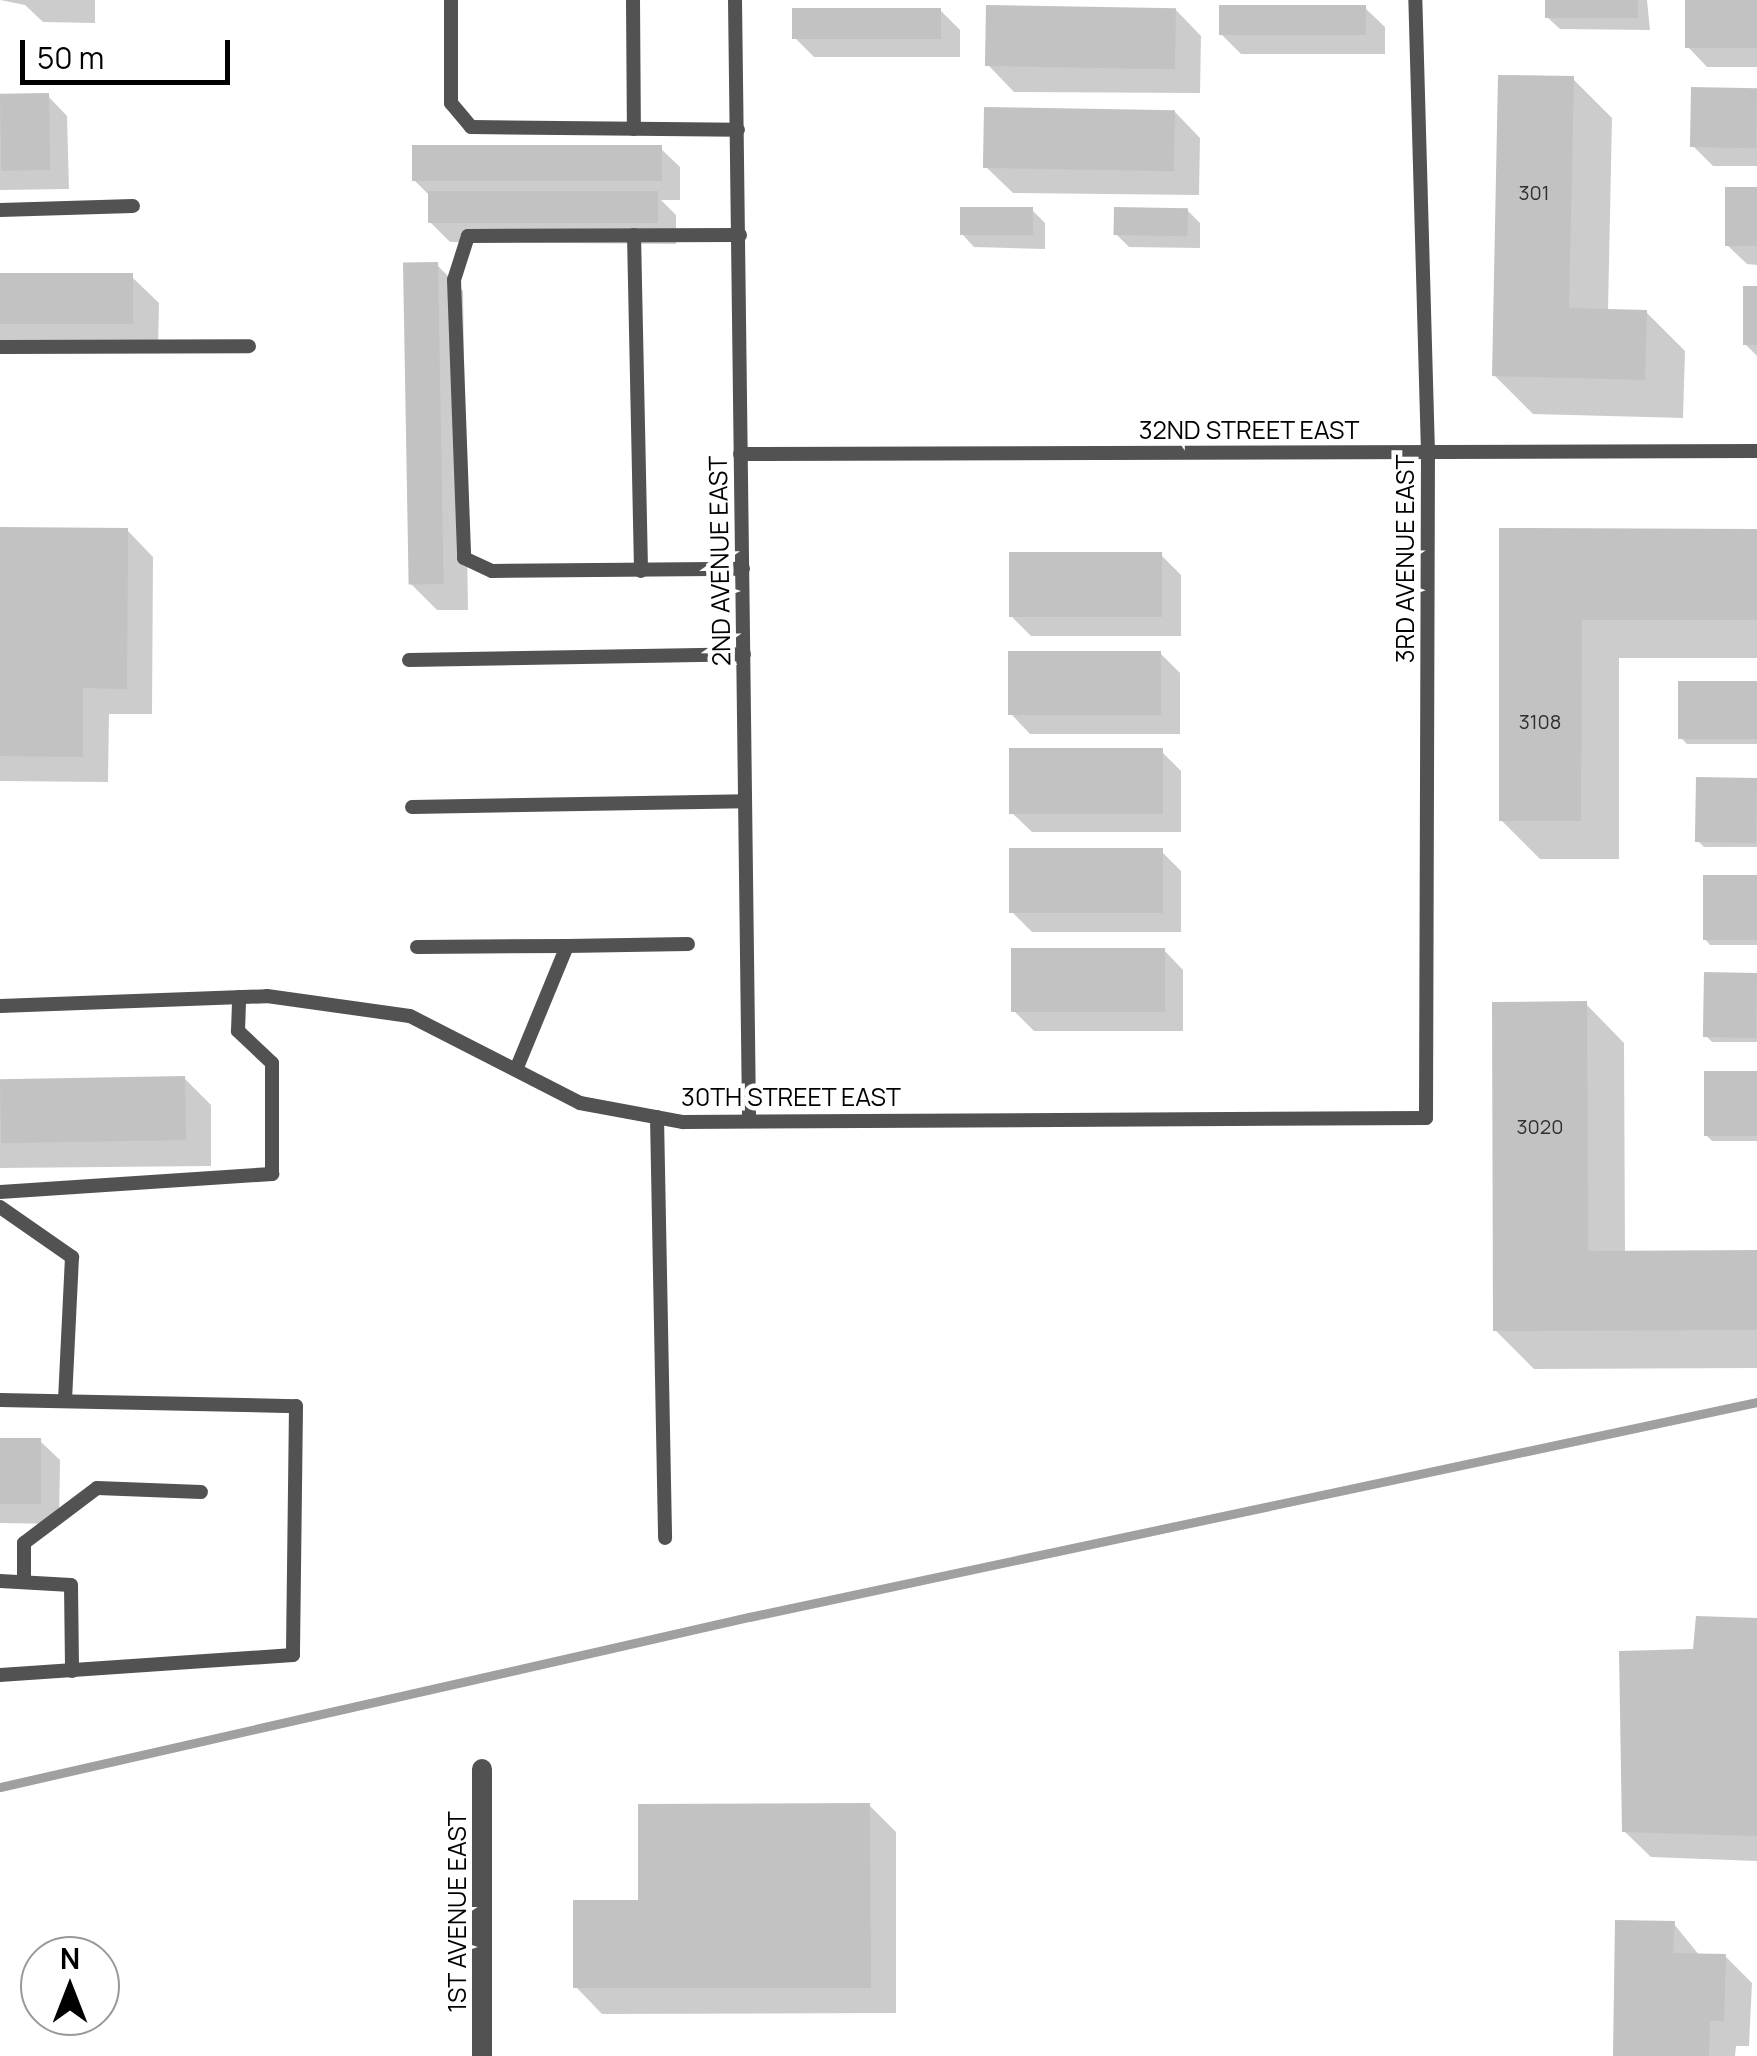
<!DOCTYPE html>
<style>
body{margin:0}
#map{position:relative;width:1757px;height:2056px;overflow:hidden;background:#fff;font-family:Manrope,sans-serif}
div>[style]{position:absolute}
.shadow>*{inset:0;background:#0003}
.stream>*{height:9px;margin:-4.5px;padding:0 4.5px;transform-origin:4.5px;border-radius:4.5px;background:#a0a0a0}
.building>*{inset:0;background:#c2c2c2;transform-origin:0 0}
.lane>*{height:14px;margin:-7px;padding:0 7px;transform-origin:7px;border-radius:7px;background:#525252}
.street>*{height:20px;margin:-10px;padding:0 10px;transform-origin:10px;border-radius:10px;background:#525252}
span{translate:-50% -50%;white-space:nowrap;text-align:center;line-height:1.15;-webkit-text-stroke:9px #fff;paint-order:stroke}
.number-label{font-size:20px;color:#303030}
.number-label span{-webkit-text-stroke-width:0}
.street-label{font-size:25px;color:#000}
.north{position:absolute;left:20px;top:1936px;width:100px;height:100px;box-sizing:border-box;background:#fff;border:2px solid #999;border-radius:50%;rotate:0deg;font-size:28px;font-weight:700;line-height:40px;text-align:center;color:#000}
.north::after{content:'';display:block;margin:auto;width:35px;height:45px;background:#000;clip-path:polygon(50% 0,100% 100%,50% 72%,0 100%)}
.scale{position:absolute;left:20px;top:40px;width:210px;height:45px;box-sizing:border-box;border:5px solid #000;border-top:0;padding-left:12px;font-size:30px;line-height:35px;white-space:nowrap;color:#000;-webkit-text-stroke:8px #fff;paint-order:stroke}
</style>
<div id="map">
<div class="shadow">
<i style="clip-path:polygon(0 0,95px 0,95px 23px,43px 22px,25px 5px)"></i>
<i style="clip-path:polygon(1547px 0,1647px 0,1650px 30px,1560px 29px,1547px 17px)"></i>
<i style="clip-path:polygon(1688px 0,1757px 0,1757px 67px,1707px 67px,1688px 47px)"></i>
<i style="clip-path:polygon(1365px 8px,1385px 27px,1385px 54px,1241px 54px,1221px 34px)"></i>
<i style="clip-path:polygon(1175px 9px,1201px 36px,1200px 93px,1014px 92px,988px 65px)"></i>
<i style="clip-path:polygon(940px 10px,960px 30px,960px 57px,814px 57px,794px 37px)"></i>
<i style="clip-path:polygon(1573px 79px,1612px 118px,1608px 312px,1646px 312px,1685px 351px,1683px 418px,1533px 414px,1494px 375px)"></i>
<i style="clip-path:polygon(1757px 91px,1757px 166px,1713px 166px,1693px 146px)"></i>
<i style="clip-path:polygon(48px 96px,67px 116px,69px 189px,0 190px,0 97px)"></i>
<i style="clip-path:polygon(1174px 111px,1200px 138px,1199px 195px,1013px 193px,986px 167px)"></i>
<i style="clip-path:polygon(660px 148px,680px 167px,680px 200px,661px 200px,676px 215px,676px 244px,450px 242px,430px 222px,430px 196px,414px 180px)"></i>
<i style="clip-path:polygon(1757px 190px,1757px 265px,1747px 264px,1727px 245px)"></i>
<i style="clip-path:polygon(1032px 210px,1045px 223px,1045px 249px,974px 247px,962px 234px)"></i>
<i style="clip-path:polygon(1187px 210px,1200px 223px,1200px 248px,1129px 247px,1116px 234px)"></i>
<i style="clip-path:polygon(437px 265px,463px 291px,468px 610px,437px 610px,410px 583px)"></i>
<i style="clip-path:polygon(0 276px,132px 277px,159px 303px,158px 350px,0 350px)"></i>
<i style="clip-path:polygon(1757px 289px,1757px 356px,1745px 344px)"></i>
<i style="clip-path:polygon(0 529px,127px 530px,153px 557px,152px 714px,109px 714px,108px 782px,0 781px)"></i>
<i style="clip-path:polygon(1502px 531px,1757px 531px,1757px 658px,1619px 658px,1619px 859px,1540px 859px,1501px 820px)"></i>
<i style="clip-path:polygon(1161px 555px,1181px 575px,1181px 636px,1031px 636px,1011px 616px)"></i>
<i style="clip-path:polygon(1160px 653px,1180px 673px,1180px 734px,1030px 734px,1011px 714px)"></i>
<i style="clip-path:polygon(1757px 684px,1757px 744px,1687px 744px,1681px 738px)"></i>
<i style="clip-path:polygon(1161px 751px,1181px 771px,1181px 832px,1032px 832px,1012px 813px)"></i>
<i style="clip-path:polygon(1757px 780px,1757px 847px,1704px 847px,1698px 841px)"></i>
<i style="clip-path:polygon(1161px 851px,1181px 871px,1181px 932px,1032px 932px,1012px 912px)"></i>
<i style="clip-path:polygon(1757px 878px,1757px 945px,1710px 945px,1705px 939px)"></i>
<i style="clip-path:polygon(1164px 950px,1183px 970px,1183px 1031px,1034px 1031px,1014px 1011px)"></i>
<i style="clip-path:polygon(1757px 975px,1757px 1042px,1712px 1042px,1706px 1036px)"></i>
<i style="clip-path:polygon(1586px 1004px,1624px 1043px,1625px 1253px,1757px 1253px,1757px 1368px,1534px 1369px,1495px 1330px)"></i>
<i style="clip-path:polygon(1757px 1074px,1757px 1141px,1712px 1141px,1706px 1135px)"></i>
<i style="clip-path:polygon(184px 1078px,211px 1105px,211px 1166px,0 1168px,0 1080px)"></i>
<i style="clip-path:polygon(0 1440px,40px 1441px,60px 1460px,59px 1524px,0 1523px)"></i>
<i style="clip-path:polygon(1757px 1621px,1757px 1861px,1651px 1857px,1624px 1831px,1695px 1651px)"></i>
<i style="clip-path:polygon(869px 1805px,896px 1832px,896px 2013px,602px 2014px,576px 1987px)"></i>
<i style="clip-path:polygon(1674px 1924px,1700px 1956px,1725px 1956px,1752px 1983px,1749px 2046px,1736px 2046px,1735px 2056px,1616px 2056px)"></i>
</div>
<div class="stream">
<i style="left:0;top:1787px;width:768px;rotate:-12.79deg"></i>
<i style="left:749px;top:1617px;width:1031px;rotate:-12.04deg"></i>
</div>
<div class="building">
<i style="left:1545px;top:0;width:93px;height:18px"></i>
<i style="left:1685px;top:0;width:72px;height:48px"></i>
<i style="left:986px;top:5px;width:190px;height:61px;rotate:1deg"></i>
<i style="left:1219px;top:5px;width:147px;height:30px"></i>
<i style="left:792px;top:8px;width:149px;height:31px"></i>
<i style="clip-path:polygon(1498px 75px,1574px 76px,1569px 308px,1647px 310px,1645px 380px,1492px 376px)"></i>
<i style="left:1691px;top:87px;width:66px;height:60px;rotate:1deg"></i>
<i style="left:49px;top:93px;width:77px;height:49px;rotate:89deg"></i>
<i style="left:984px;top:107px;width:191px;height:61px;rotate:1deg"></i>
<i style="left:412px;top:145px;width:250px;height:36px"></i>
<i style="left:1725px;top:187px;width:32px;height:59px"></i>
<i style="left:428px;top:191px;width:230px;height:32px"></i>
<i style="left:960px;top:207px;width:73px;height:28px"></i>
<i style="left:1114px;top:207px;width:74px;height:28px;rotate:1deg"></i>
<i style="left:438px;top:262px;width:322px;height:35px;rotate:89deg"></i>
<i style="left:0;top:273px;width:133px;height:51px"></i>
<i style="left:1743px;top:286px;width:14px;height:59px"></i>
<i style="clip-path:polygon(0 527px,128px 528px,127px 689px,83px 688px,83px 757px,0 756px)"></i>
<i style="clip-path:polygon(1499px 528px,1757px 529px,1757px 620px,1582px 620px,1581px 821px,1499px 821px)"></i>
<i style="left:1009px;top:552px;width:153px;height:65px"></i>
<i style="left:1008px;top:651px;width:153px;height:64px"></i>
<i style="left:1678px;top:681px;width:79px;height:58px"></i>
<i style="left:1009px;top:748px;width:154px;height:66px"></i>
<i style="left:1696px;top:777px;width:61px;height:65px;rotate:1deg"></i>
<i style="left:1009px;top:848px;width:154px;height:65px"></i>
<i style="left:1703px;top:875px;width:54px;height:65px"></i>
<i style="left:1011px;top:948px;width:154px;height:64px"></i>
<i style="left:1704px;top:972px;width:53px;height:65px;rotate:1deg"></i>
<i style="clip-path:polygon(1587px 1001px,1588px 1251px,1757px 1250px,1757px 1330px,1493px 1331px,1492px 1002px)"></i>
<i style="left:1704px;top:1071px;width:53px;height:65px"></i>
<i style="left:185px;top:1076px;width:64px;height:185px;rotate:89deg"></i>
<i style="left:0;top:1438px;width:41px;height:66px"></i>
<i style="clip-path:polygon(1696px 1616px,1757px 1618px,1757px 1836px,1622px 1832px,1619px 1651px,1693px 1649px)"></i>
<i style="clip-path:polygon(870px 1803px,871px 1988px,573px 1988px,573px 1900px,638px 1900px,638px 1804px)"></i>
<i style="clip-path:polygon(1615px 1920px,1675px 1921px,1673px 1953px,1726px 1954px,1724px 2021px,1710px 2021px,1709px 2056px,1613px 2056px)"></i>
</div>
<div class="lane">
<i style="left:451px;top:0;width:103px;rotate:90deg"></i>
<i style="left:451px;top:103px;width:31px;rotate:50deg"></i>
<i style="left:471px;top:127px;width:267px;rotate:0.6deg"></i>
<i style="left:633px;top:0;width:129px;rotate:89.6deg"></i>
<i style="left:735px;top:0;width:1121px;rotate:89.28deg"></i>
<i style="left:0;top:210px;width:133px;rotate:-1.7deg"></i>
<i style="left:634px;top:235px;width:336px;rotate:88.8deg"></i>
<i style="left:740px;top:235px;width:272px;rotate:179.8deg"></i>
<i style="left:468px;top:236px;width:46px;rotate:107.7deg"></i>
<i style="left:454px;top:280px;width:278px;rotate:87.9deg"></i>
<i style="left:464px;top:558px;width:31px;rotate:25deg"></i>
<i style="left:492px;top:571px;width:251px;rotate:-0.5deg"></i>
<i style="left:0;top:347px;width:249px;rotate:-0.2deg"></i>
<i style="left:740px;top:454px;width:1017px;rotate:-0.17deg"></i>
<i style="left:409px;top:660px;width:335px;rotate:-1deg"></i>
<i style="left:412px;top:807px;width:333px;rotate:-1deg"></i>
<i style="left:567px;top:946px;width:121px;rotate:-0.9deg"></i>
<i style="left:417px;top:947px;width:150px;rotate:-0.4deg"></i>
<i style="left:567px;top:946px;width:134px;rotate:112.4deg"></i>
<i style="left:0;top:1006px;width:267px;rotate:-2.1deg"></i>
<i style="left:267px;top:996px;width:144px;rotate:8deg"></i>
<i style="left:410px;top:1016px;width:191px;rotate:27.1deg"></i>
<i style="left:580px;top:1103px;width:105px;rotate:10.5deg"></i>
<i style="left:683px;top:1122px;width:743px;rotate:-0.31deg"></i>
<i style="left:1426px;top:1118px;width:665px;rotate:-89.83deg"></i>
<i style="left:1428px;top:453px;width:453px;rotate:-91.6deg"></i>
<i style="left:657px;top:1117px;width:421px;rotate:88.9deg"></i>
<i style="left:0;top:1192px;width:273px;rotate:-3.8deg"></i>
<i style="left:272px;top:1174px;width:111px;rotate:-90deg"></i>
<i style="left:272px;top:1063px;width:47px;rotate:-136.7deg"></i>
<i style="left:238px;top:1031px;width:34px;rotate:-88deg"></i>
<i style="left:0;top:1207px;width:88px;rotate:34.8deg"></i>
<i style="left:72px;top:1257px;width:144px;rotate:92.8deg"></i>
<i style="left:0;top:1400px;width:296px;rotate:1.2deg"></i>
<i style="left:296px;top:1406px;width:249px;rotate:90.7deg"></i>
<i style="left:293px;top:1655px;width:294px;rotate:176.1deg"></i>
<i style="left:0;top:1581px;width:71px;rotate:3.2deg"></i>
<i style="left:71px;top:1585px;width:86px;rotate:89.3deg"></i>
<i style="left:24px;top:1582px;width:39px;rotate:-90deg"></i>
<i style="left:24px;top:1543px;width:91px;rotate:-37deg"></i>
<i style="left:97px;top:1488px;width:104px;rotate:2.2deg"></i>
</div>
<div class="street">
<i style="left:482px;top:1769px;width:287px;rotate:90deg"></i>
</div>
<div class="number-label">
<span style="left:1534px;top:192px">301</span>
<span style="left:1540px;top:721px">3108</span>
<span style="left:1540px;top:1126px">3020</span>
</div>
<div class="street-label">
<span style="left:1249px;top:430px">32ND STREET EAST</span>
<span style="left:1405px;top:559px;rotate:-90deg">3RD AVENUE EAST</span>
<span style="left:720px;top:561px;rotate:-91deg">2ND AVENUE EAST</span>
<span style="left:791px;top:1097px">30TH STREET EAST</span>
<span style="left:457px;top:1912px;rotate:-90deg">1ST AVENUE EAST</span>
</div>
<div class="north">N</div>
<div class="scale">50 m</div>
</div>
